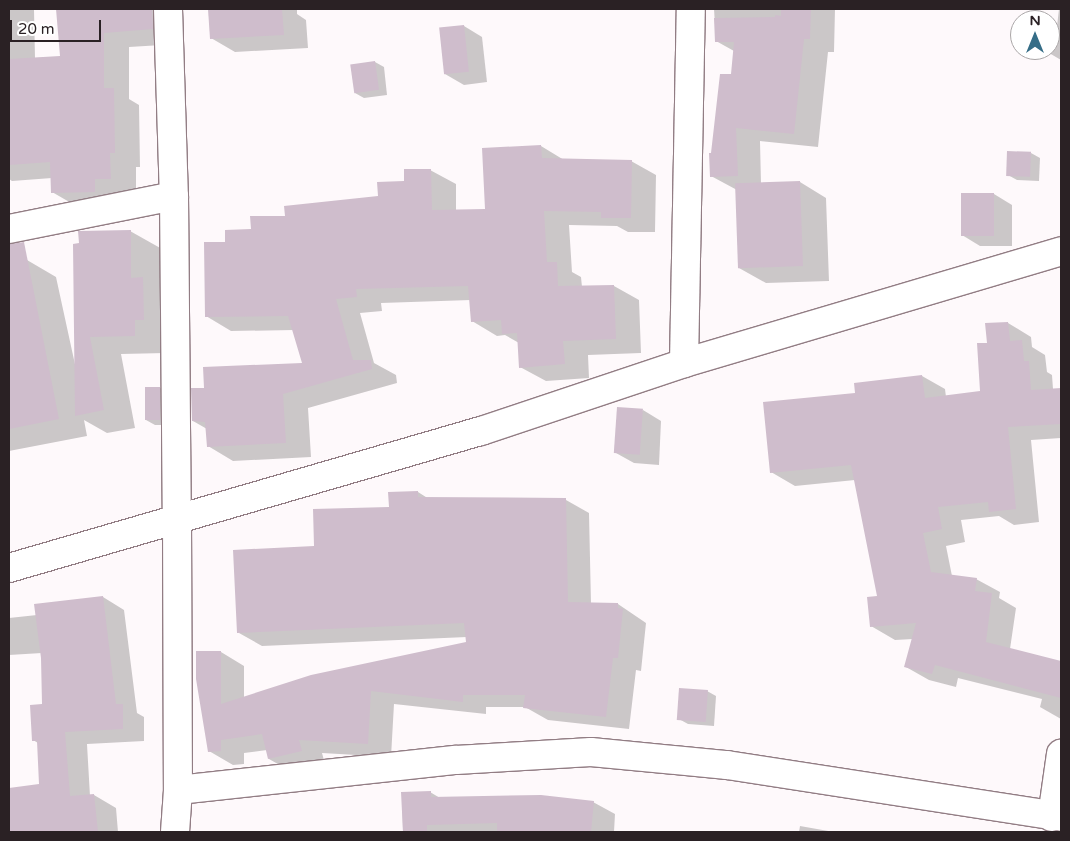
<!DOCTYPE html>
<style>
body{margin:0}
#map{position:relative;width:1070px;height:841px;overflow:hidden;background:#fef9fb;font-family:"Varela Round",sans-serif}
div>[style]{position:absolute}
.shadow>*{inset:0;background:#0003}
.building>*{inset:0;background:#cfbdcc;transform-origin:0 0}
.roads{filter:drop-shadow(1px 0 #927d84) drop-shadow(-1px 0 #927d84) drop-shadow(0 1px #927d84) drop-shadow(0 -1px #927d84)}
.minor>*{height:28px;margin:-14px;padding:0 14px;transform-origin:14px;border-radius:14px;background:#fff}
span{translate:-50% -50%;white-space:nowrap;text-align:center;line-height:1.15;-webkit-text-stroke:4.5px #fff;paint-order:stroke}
.frame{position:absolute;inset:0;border:10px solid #2a2124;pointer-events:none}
.north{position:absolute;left:1010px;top:10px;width:50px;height:50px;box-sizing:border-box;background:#fff;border:1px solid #aaa6a7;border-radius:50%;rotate:0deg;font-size:14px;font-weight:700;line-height:20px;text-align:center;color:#2a2124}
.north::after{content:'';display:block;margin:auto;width:18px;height:22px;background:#356d87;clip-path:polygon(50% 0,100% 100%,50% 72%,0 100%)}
.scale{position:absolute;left:10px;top:20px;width:91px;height:22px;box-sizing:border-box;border:2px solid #2a2124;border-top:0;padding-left:6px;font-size:15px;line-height:18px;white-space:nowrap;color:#2a2124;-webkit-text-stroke:4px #fff;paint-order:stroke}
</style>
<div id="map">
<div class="shadow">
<i style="clip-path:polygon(9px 9px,34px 9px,35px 58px,61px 57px,58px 9px,159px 9px,162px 45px,129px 47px,129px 99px,139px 105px,140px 167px,136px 167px,136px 193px,78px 207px,52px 192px,52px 178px,12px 181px,9px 179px)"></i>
<i style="clip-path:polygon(209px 9px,297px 9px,297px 14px,306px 20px,308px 48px,235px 52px,211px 38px)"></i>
<i style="clip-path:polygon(714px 9px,835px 9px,834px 52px,828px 52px,818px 147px,760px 141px,761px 184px,800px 182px,826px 198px,829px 281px,766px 283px,739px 268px,737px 190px,711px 176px,712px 154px,732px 75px,734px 51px,716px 41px)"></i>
<i style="clip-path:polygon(1059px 9px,1061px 9px,1061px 60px,1044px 50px,1050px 50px,1050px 25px,1057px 26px)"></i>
<i style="clip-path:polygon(464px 26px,482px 37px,487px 82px,464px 85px,445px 74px,440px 29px)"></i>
<i style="clip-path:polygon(375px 62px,384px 67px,387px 95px,364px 98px,355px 93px)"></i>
<i style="clip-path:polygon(541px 146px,564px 160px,631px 161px,656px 175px,655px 232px,628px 232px,617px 226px,569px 225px,572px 272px,581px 277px,582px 287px,614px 286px,639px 300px,641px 353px,588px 355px,589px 378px,546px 381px,520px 367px,519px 343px,505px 335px,497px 336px,472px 321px,471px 300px,381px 303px,382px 311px,360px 313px,374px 363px,396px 375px,397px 383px,308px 408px,311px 457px,233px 461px,208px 446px,207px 429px,193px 421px,205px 389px,303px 364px,294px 330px,231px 331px,206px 316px,227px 244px,287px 217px,379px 197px,430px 170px,456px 184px,456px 211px,486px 210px)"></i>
<i style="clip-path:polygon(1031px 153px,1040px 158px,1039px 181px,1017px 180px,1008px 175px)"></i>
<i style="clip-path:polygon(994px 194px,1012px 205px,1012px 246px,980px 246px,962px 235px)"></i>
<i style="clip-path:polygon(130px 231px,162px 249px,166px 353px,121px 354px,135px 428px,107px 433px,84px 420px,87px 436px,9px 451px,9px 263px,27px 260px,56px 277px,76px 369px)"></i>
<i style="clip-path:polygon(1008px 323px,1031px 337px,1032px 347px,1045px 355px,1047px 372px,1052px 375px,1053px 389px,1061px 389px,1061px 438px,1031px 440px,1039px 522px,1014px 525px,999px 516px,961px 520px,965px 542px,946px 546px,952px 576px,976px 579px,1000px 592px,999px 598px,1016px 608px,1010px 649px,1061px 663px,1061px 719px,1040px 707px,1042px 699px,958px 678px,956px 687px,929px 680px,906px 667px,913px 639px,895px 640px,871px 626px,879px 597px,855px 480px,795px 486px,771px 472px,857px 394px,922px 376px,945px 389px,946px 397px,982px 392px,988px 344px)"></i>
<i style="clip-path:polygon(160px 388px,169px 393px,169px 425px,155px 425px,146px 420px)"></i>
<i style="clip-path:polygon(643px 410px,661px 421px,659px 465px,634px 463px,616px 453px)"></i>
<i style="clip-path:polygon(418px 492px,429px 499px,566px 500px,589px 513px,591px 604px,618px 604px,646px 623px,641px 671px,636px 670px,629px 729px,548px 720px,525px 707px,486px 707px,486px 714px,394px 704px,391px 757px,322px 753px,325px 764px,292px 772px,269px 759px,267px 750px,244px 753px,244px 764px,233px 765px,209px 751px,221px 652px,244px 666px,244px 698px,468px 643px,467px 637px,262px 646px,239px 633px,316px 547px)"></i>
<i style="clip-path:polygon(103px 597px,124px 610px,137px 713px,144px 717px,144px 741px,87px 744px,90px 796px,94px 795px,116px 808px,118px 832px,9px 832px,9px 789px,40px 785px,38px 743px,33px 740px,43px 705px,42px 653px,9px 655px,9px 618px,37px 615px)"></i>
<i style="clip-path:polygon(707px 691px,716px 696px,714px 726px,688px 724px,679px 719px)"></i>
<i style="clip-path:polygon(430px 792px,440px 798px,593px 802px,615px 814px,614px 832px,403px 832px,402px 793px)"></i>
<i style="clip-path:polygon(800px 826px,834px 832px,799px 832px)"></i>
</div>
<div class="building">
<i style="clip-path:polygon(56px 9px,152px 9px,153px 29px,104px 33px,104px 88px,114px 88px,115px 153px,110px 153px,111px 179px,95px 179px,95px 192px,51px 193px,50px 162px,9px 165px,9px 59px,60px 56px)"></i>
<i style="clip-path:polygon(208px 9px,282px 9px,284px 35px,210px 39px)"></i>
<i style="clip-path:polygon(781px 9px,811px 9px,810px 39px,804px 39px,794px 134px,736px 128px,738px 176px,710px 177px,709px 153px,711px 153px,720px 74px,731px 74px,734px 42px,715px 42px,714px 18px,775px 17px,775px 15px,781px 16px)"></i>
<i style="left:464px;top:25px;width:47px;height:25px;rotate:84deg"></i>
<i style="left:375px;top:61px;width:29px;height:25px;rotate:82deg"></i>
<i style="clip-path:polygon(541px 145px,542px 158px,632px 160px,631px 218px,601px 218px,601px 212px,544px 211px,547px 262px,557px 262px,558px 286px,614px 285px,616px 339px,563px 341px,565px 364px,519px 368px,517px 333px,502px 334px,501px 320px,471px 322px,468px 286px,356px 289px,357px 297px,336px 299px,353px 360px,371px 360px,372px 369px,283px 394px,286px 443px,207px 447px,205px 422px,192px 421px,191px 388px,204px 388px,203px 367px,302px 363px,288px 316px,205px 317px,204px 242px,225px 242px,225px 230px,251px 229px,250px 216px,285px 216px,284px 206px,378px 196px,377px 182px,404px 181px,404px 169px,431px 169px,432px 210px,485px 209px,482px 148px)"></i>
<i style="left:1007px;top:151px;width:24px;height:25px;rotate:2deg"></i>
<i style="left:800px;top:181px;width:85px;height:65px;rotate:88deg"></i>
<i style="left:961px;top:193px;width:33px;height:43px"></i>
<i style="clip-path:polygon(131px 230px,131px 278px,143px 277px,144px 320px,135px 320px,135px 336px,90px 337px,104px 410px,75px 416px,73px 244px,79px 243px,78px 231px)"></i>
<i style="clip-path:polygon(24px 242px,59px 419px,9px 429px,9px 244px)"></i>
<i style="clip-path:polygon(1008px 322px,1010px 341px,1022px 340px,1024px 361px,1029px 361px,1031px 390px,1061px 388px,1061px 424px,1008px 427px,1016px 509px,989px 512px,988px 502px,938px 507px,942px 529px,923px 533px,931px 572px,977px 578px,975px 591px,992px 593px,986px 642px,1061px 661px,1061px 698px,935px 665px,932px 674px,904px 667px,916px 623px,870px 627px,867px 597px,877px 596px,851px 465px,770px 473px,763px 402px,855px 393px,854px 383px,922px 375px,925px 398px,980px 391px,977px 343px,987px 343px,985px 323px)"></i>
<i style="left:145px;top:387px;width:15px;height:33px"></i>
<i style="left:617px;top:407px;width:26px;height:46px;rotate:4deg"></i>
<i style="clip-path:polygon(418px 491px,418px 497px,566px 498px,568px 602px,618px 603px,618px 608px,623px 609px,618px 658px,613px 658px,606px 717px,523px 708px,525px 695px,463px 695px,463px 702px,371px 691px,368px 744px,299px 740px,302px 751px,268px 759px,262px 734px,221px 740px,221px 751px,208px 752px,196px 679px,196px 651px,221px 651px,221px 704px,311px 675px,466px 642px,464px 623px,237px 633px,233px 550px,314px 546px,313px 509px,389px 507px,388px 492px)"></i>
<i style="clip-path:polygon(103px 596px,116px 704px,123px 704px,123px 729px,65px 732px,70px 796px,94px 794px,98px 832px,9px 832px,9px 788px,39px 784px,37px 741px,32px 741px,30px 705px,42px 704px,41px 658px,34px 604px)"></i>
<i style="left:679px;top:688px;width:29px;height:32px;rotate:4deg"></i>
<i style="clip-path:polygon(431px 791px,431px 797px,541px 795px,594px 801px,591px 832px,497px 832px,497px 823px,427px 825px,427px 832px,403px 832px,401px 792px)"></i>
</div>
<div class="roads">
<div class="minor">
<i style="left:168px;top:9px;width:187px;rotate:88.2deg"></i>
<i style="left:174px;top:196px;width:322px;rotate:89.5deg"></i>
<i style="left:177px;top:518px;width:272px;rotate:89.8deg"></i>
<i style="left:178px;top:790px;width:42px;rotate:94.1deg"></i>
<i style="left:9px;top:229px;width:168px;rotate:-11.3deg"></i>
<i style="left:684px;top:363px;width:354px;rotate:-88.9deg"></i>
<i style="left:9px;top:568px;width:491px;rotate:-16.2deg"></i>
<i style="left:481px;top:431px;width:214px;rotate:-18.5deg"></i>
<i style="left:684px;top:363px;width:393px;rotate:-16.5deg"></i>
<i style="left:178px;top:790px;width:280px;rotate:-6.2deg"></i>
<i style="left:456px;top:760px;width:135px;rotate:-3.4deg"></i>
<i style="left:591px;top:752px;width:137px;rotate:5.5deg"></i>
<i style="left:727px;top:765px;width:338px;rotate:8.8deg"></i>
<i style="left:1052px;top:817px;width:64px;rotate:-81.9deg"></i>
</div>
</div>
<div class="frame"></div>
<div class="north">N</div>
<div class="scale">20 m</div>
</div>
